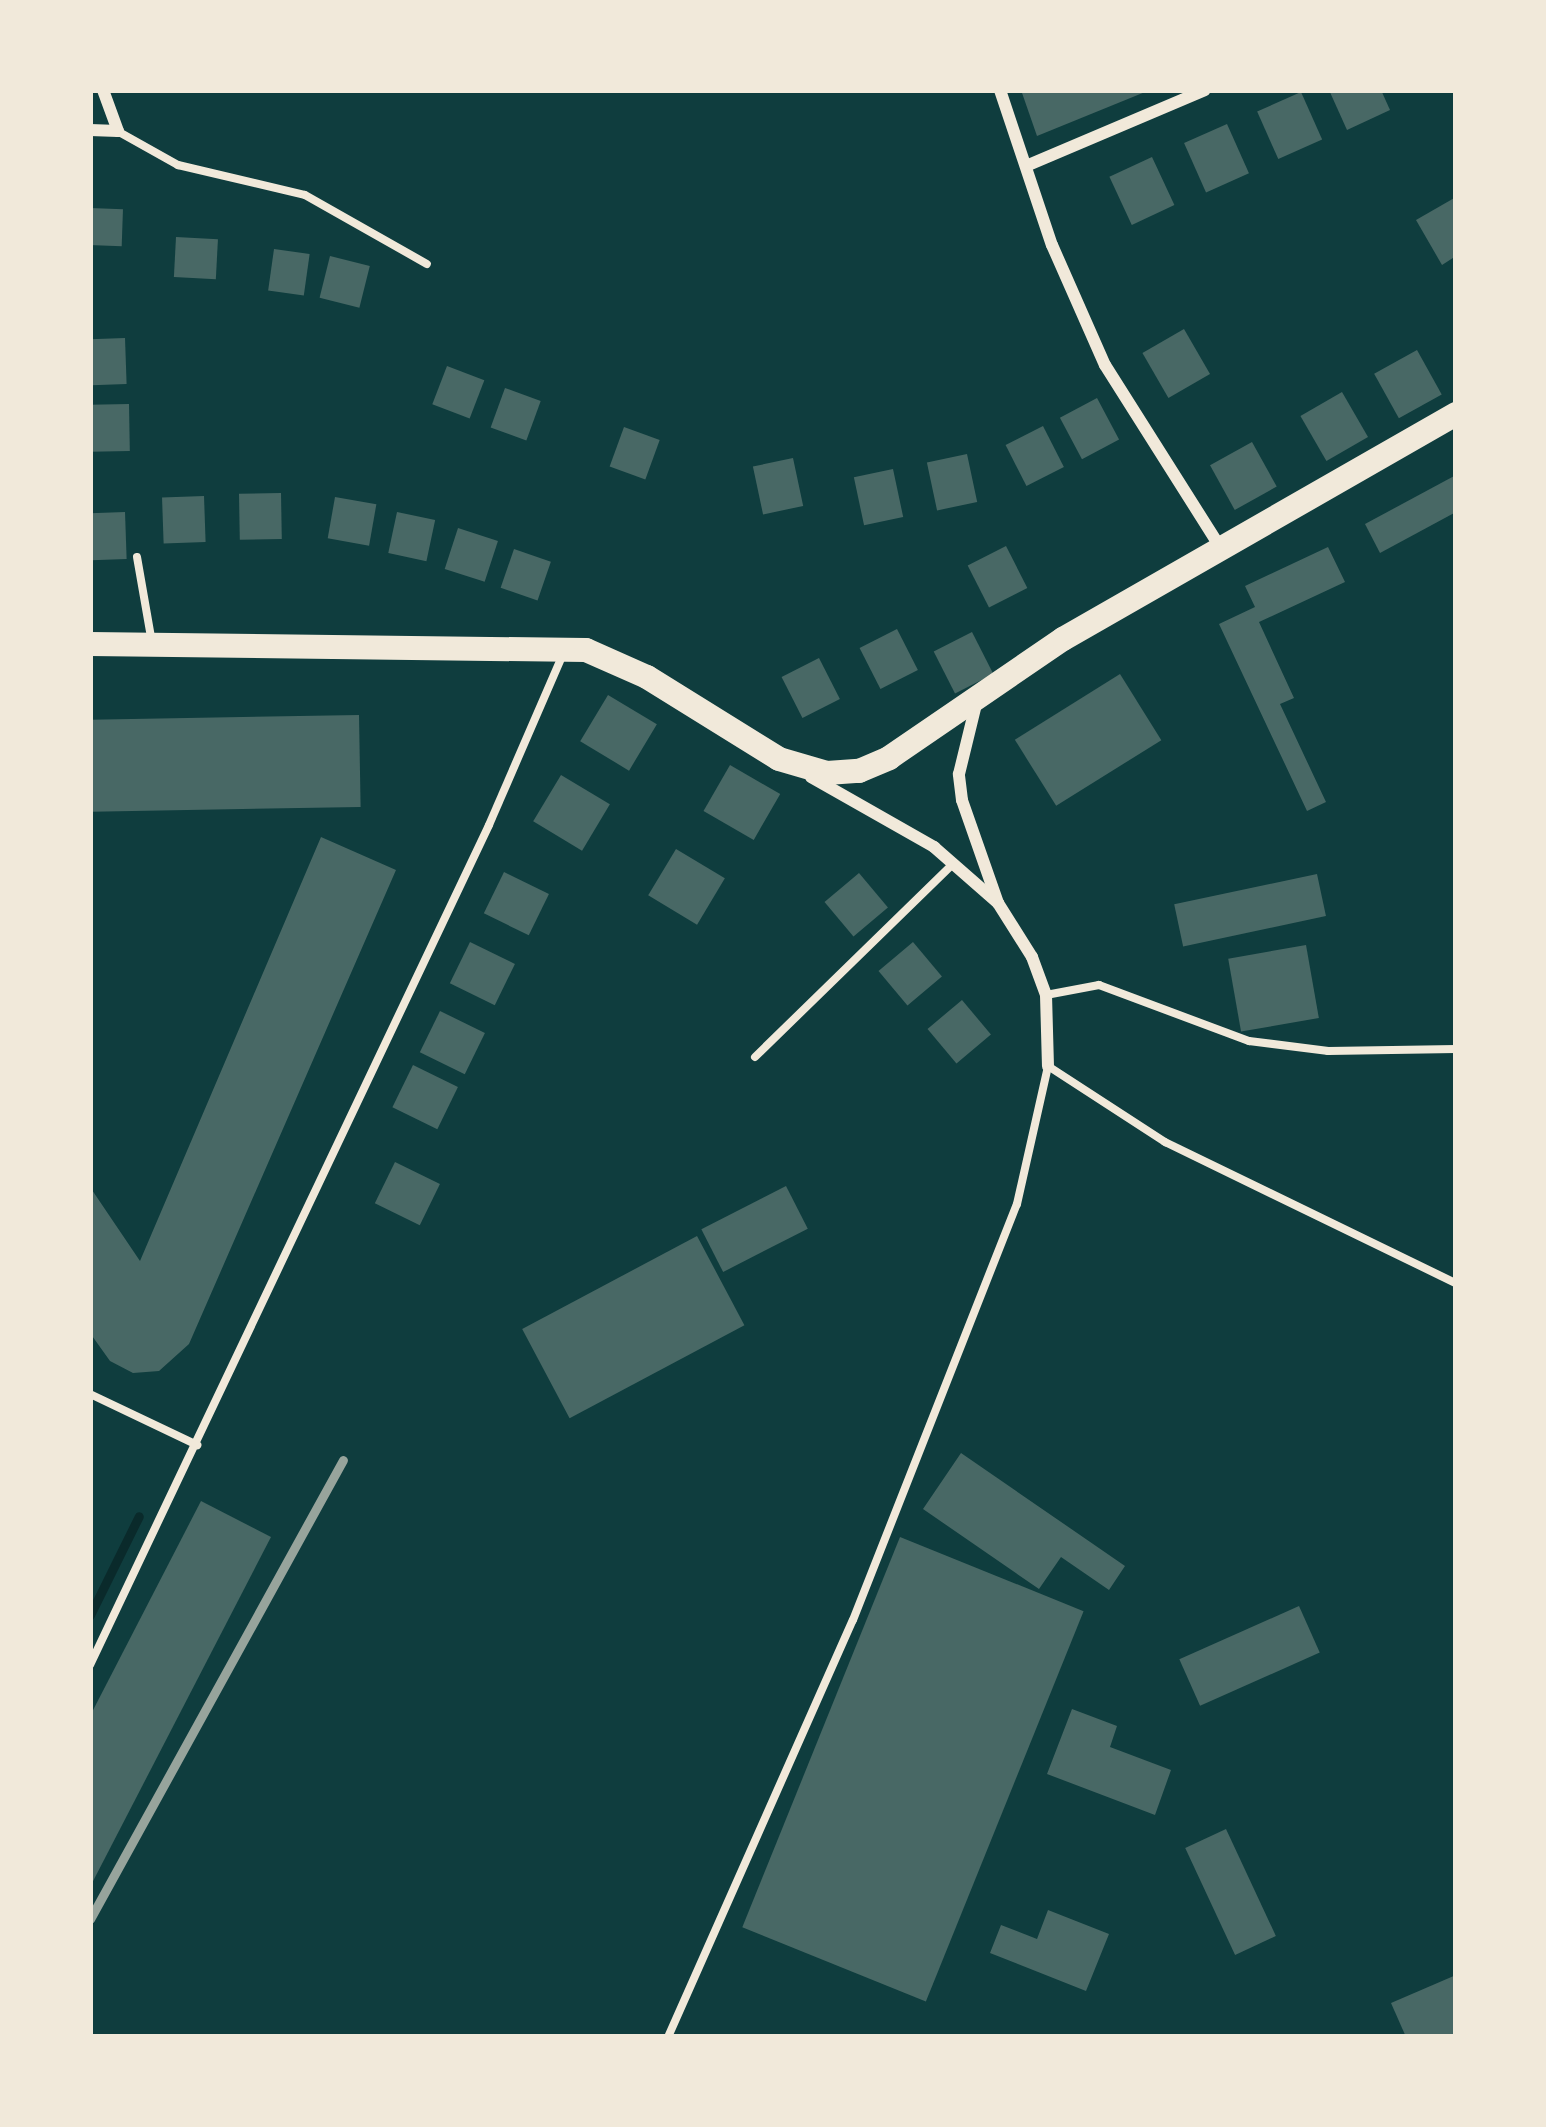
<!DOCTYPE html>
<style>
body{margin:0}
#map{position:relative;width:1546px;height:2127px;overflow:hidden;background:#0f3d3e;font-family:"Roboto Condensed",sans-serif}
div>[style]{position:absolute}
.stream>*{height:9px;margin:-4.5px;padding:0 4.5px;transform-origin:4.5px;border-radius:4.5px;background:#0a2a2b}
.building>*{inset:0;background:#486865;transform-origin:0 0}
.service>*{height:8px;margin:-4px;padding:0 4px;transform-origin:4px;border-radius:4px;background:#f1e9da}
.minor>*{height:12px;margin:-6px;padding:0 6px;transform-origin:6px;border-radius:6px;background:#f1e9da}
.secondary>*{height:24px;margin:-12px;padding:0 12px;transform-origin:12px;border-radius:12px;background:#f1e9da}
.rail>*{height:9px;margin:-4.5px;padding:0 4.5px;transform-origin:4.5px;border-radius:4.5px;background:#97a49c}
span{translate:-50% -50%;white-space:nowrap;text-align:center;line-height:1.15;-webkit-text-stroke:9px #f1e9da;paint-order:stroke}
.frame{position:absolute;inset:0;border:93px solid #f1e9da;pointer-events:none}
</style>
<div id="map">
<div class="stream">
<i style="left:90px;top:1615px;width:110px;rotate:-63.7deg"></i>
</div>
<div class="building">
<i style="clip-path:polygon(1021px 90px,1150px 90px,1037px 136px)"></i>
<i style="clip-path:polygon(1329px 90px,1381px 90px,1390px 110px,1347px 130px)"></i>
<i style="left:1301px;top:92px;width:52px;height:48px;rotate:66deg"></i>
<i style="left:1227px;top:124px;width:54px;height:47px;rotate:66deg"></i>
<i style="left:1152px;top:157px;width:53px;height:47px;rotate:65deg"></i>
<i style="clip-path:polygon(1456px 197px,1456px 256px,1442px 265px,1416px 220px)"></i>
<i style="left:90px;top:208px;width:33px;height:37px;rotate:2deg"></i>
<i style="left:176px;top:237px;width:42px;height:40px;rotate:3deg"></i>
<i style="left:274px;top:249px;width:36px;height:42px;rotate:8deg"></i>
<i style="left:330px;top:256px;width:41px;height:43px;rotate:14deg"></i>
<i style="left:1184px;top:329px;width:52px;height:48px;rotate:60deg"></i>
<i style="left:125px;top:338px;width:46px;height:35px;rotate:88deg"></i>
<i style="left:1417px;top:350px;width:51px;height:49px;rotate:61deg"></i>
<i style="left:447px;top:366px;width:40px;height:41px;rotate:21deg"></i>
<i style="left:505px;top:388px;width:38px;height:42px;rotate:20deg"></i>
<i style="left:1342px;top:392px;width:52px;height:48px;rotate:60deg"></i>
<i style="left:1097px;top:398px;width:47px;height:42px;rotate:62deg"></i>
<i style="left:129px;top:404px;width:47px;height:39px;rotate:89deg"></i>
<i style="left:1043px;top:426px;width:46px;height:42px;rotate:63deg"></i>
<i style="left:624px;top:427px;width:38px;height:42px;rotate:20deg"></i>
<i style="left:1252px;top:442px;width:51px;height:48px;rotate:61deg"></i>
<i style="left:967px;top:454px;width:49px;height:41px;rotate:78deg"></i>
<i style="left:793px;top:458px;width:49px;height:41px;rotate:78deg"></i>
<i style="left:893px;top:469px;width:49px;height:40px;rotate:78deg"></i>
<i style="clip-path:polygon(1456px 475px,1456px 512px,1380px 553px,1365px 524px)"></i>
<i style="left:281px;top:493px;width:46px;height:42px;rotate:89deg"></i>
<i style="left:204px;top:496px;width:46px;height:42px;rotate:88deg"></i>
<i style="left:335px;top:497px;width:42px;height:42px;rotate:10deg"></i>
<i style="left:125px;top:512px;width:47px;height:35px;rotate:88deg"></i>
<i style="left:397px;top:512px;width:39px;height:42px;rotate:12deg"></i>
<i style="left:458px;top:528px;width:42px;height:43px;rotate:18deg"></i>
<i style="left:1006px;top:546px;width:47px;height:43px;rotate:63deg"></i>
<i style="clip-path:polygon(1328px 547px,1345px 582px,1259px 622px,1294px 698px,1280px 704px,1326px 802px,1307px 811px,1219px 624px,1255px 607px,1245px 586px)"></i>
<i style="left:514px;top:549px;width:39px;height:41px;rotate:19deg"></i>
<i style="left:897px;top:629px;width:46px;height:42px;rotate:63deg"></i>
<i style="left:972px;top:632px;width:47px;height:43px;rotate:63deg"></i>
<i style="left:819px;top:658px;width:46px;height:42px;rotate:63deg"></i>
<i style="left:1120px;top:674px;width:78px;height:124px;rotate:58deg"></i>
<i style="left:608px;top:695px;width:57px;height:54px;rotate:31deg"></i>
<i style="left:359px;top:715px;width:92px;height:269px;rotate:89deg"></i>
<i style="left:730px;top:765px;width:58px;height:53px;rotate:30deg"></i>
<i style="left:561px;top:775px;width:57px;height:54px;rotate:31deg"></i>
<i style="clip-path:polygon(321px 837px,396px 870px,189px 1344px,159px 1371px,133px 1373px,110px 1361px,90px 1333px,90px 1187px,140px 1261px)"></i>
<i style="left:676px;top:849px;width:57px;height:54px;rotate:31deg"></i>
<i style="left:504px;top:872px;width:50px;height:46px;rotate:26deg"></i>
<i style="left:859px;top:873px;width:45px;height:45px;rotate:50deg"></i>
<i style="left:1317px;top:874px;width:43px;height:146px;rotate:78deg"></i>
<i style="left:470px;top:942px;width:50px;height:46px;rotate:26deg"></i>
<i style="left:913px;top:942px;width:45px;height:45px;rotate:50deg"></i>
<i style="left:1306px;top:945px;width:74px;height:79px;rotate:80deg"></i>
<i style="left:962px;top:1000px;width:45px;height:45px;rotate:50deg"></i>
<i style="left:440px;top:1011px;width:50px;height:46px;rotate:26deg"></i>
<i style="left:413px;top:1065px;width:50px;height:47px;rotate:26deg"></i>
<i style="left:395px;top:1162px;width:50px;height:46px;rotate:26deg"></i>
<i style="left:786px;top:1186px;width:48px;height:95px;rotate:63deg"></i>
<i style="left:697px;top:1236px;width:101px;height:198px;rotate:62deg"></i>
<i style="clip-path:polygon(961px 1453px,1125px 1566px,1109px 1590px,1061px 1557px,1039px 1589px,923px 1509px)"></i>
<i style="clip-path:polygon(201px 1501px,271px 1537px,90px 1887px,90px 1716px)"></i>
<i style="left:900px;top:1537px;width:198px;height:421px;rotate:22deg"></i>
<i style="left:1299px;top:1606px;width:51px;height:131px;rotate:66deg"></i>
<i style="clip-path:polygon(1072px 1709px,1117px 1726px,1110px 1747px,1171px 1770px,1155px 1815px,1047px 1774px)"></i>
<i style="left:1226px;top:1829px;width:118px;height:45px;rotate:65deg"></i>
<i style="clip-path:polygon(1048px 1910px,1109px 1934px,1086px 1991px,990px 1953px,1001px 1925px,1037px 1939px)"></i>
<i style="clip-path:polygon(1456px 1975px,1456px 2037px,1406px 2037px,1391px 2003px)"></i>
</div>
<div class="service">
<i style="left:119px;top:132px;width:68px;rotate:29.2deg"></i>
<i style="left:178px;top:165px;width:130px;rotate:13.3deg"></i>
<i style="left:305px;top:195px;width:140px;rotate:29.5deg"></i>
<i style="left:137px;top:557px;width:81px;rotate:80.1deg"></i>
<i style="left:1046px;top:995px;width:54px;rotate:-10.7deg"></i>
<i style="left:1099px;top:985px;width:160px;rotate:20.5deg"></i>
<i style="left:1249px;top:1041px;width:80px;rotate:7.2deg"></i>
<i style="left:1328px;top:1051px;width:128px;rotate:-0.9deg"></i>
<i style="left:755px;top:1057px;width:277px;rotate:-44.3deg"></i>
<i style="left:90px;top:1394px;width:119px;rotate:25.5deg"></i>
<i style="left:90px;top:1665px;width:930px;rotate:-64.59deg"></i>
<i style="left:489px;top:825px;width:186px;rotate:-66.6deg"></i>
<i style="left:668px;top:2037px;width:456px;rotate:-66.1deg"></i>
<i style="left:853px;top:1620px;width:447px;rotate:-68.5deg"></i>
<i style="left:1017px;top:1204px;width:141px;rotate:-77.3deg"></i>
<i style="left:1048px;top:1066px;width:140px;rotate:33deg"></i>
<i style="left:1165px;top:1142px;width:323px;rotate:25.9deg"></i>
</div>
<div class="minor">
<i style="left:1000px;top:90px;width:163px;rotate:71.5deg"></i>
<i style="left:1052px;top:245px;width:131px;rotate:66.2deg"></i>
<i style="left:1105px;top:365px;width:215px;rotate:57.7deg"></i>
<i style="left:90px;top:130px;width:28px;rotate:2deg"></i>
<i style="left:118px;top:131px;width:44px;rotate:-110.1deg"></i>
<i style="left:1026px;top:166px;width:194px;rotate:-23deg"></i>
<i style="left:811px;top:777px;width:142px;rotate:29.6deg"></i>
<i style="left:934px;top:847px;width:85px;rotate:41.2deg"></i>
<i style="left:998px;top:903px;width:109px;rotate:-109.3deg"></i>
<i style="left:962px;top:800px;width:26px;rotate:-97deg"></i>
<i style="left:959px;top:774px;width:72px;rotate:-76.3deg"></i>
<i style="left:998px;top:903px;width:64px;rotate:57.8deg"></i>
<i style="left:1032px;top:957px;width:40px;rotate:69.8deg"></i>
<i style="left:1046px;top:995px;width:71px;rotate:88.4deg"></i>
</div>
<div class="secondary">
<i style="left:90px;top:644px;width:496px;rotate:0.7deg"></i>
<i style="left:586px;top:650px;width:67px;rotate:23.9deg"></i>
<i style="left:647px;top:677px;width:155px;rotate:31.8deg"></i>
<i style="left:779px;top:759px;width:50px;rotate:16.3deg"></i>
<i style="left:827px;top:773px;width:32px;rotate:-4deg"></i>
<i style="left:859px;top:771px;width:33px;rotate:-23deg"></i>
<i style="left:889px;top:758px;width:211px;rotate:-34.4deg"></i>
<i style="left:1063px;top:639px;width:453px;rotate:-29.8deg"></i>
</div>
<div class="rail">
<i style="left:90px;top:1919px;width:524px;rotate:-61.14deg"></i>
</div>
<div class="frame"></div>
</div>
